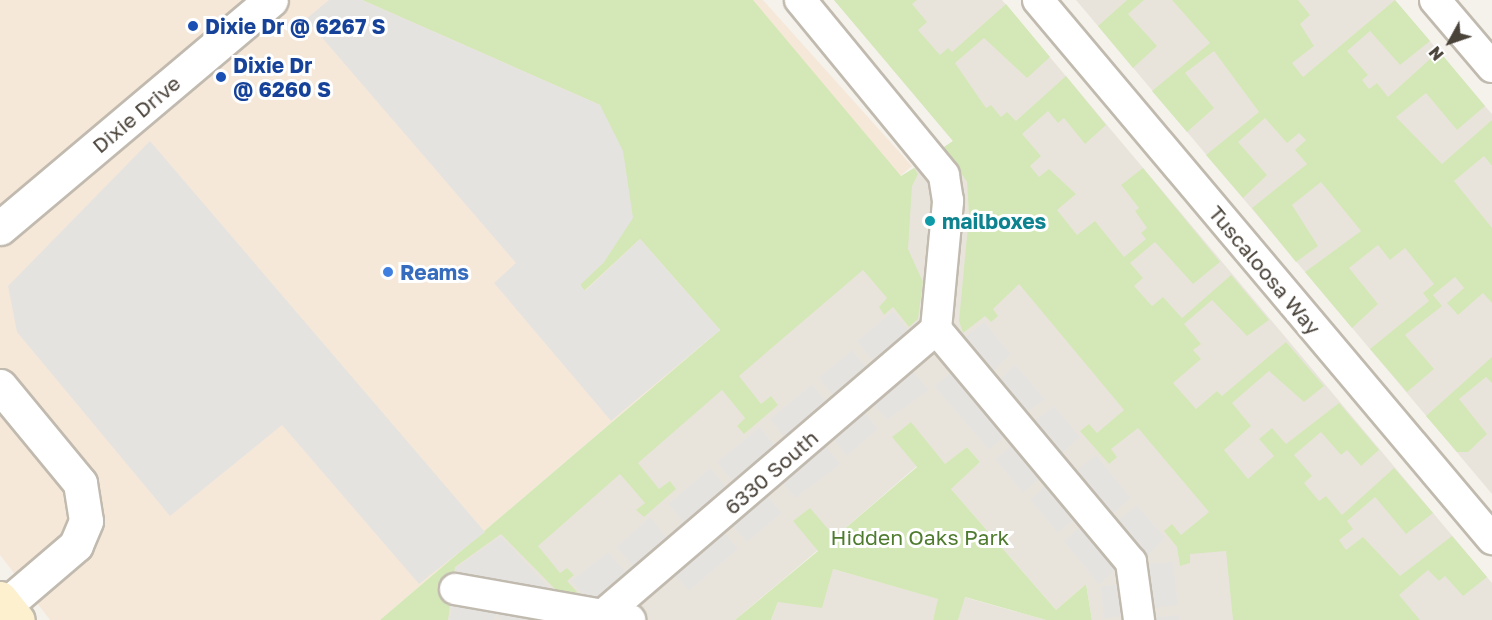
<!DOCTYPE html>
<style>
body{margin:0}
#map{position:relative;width:1492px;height:620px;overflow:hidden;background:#f5f2ec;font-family:"Golos Text",sans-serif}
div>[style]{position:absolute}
.residential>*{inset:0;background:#e9e4db}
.commercial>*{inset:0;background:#f6e8d9}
.green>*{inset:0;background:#d4e8b7}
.parking>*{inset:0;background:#e5e3e0;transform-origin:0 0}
.roads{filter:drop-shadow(2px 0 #c1baaf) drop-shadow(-2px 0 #c1baaf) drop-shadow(0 2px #c1baaf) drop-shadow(0 -2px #c1baaf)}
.minor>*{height:30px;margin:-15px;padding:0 15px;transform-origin:15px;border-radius:15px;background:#fff}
.tertiary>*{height:33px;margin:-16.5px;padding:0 16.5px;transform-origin:16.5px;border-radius:16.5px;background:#fff}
.secondary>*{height:33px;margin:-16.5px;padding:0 16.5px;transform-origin:16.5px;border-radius:16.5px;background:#fdf0cf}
.dots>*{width:16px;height:16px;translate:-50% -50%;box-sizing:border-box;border:3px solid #fff;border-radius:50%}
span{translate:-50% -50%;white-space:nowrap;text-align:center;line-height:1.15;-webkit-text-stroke:6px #fff;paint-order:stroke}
.transit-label{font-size:21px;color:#164399;font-weight:700}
.left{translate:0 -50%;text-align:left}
.street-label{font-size:21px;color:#4a433a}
.culture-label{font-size:21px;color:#0d838f;font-weight:700}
.shop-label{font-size:21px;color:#366cbe;font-weight:700}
.park-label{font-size:21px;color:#4e7b2e}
.north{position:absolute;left:1420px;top:12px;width:60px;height:60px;-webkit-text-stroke:4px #fff;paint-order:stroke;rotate:230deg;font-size:16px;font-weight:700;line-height:24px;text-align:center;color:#4a433a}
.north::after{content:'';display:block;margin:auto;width:21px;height:27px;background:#4a433a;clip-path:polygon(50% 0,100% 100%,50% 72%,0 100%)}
</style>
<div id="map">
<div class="residential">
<i style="clip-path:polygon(834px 0,1002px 0,1492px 583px,1492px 620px,1092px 620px,1086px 584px,1056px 610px,950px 488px,980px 462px,967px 447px,946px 465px,917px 466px,835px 537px,794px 521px,818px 550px,735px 620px,382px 620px,902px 177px,953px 141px)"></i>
<i style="clip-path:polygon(1076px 0,1395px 0,1485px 106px,1492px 114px,1492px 494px)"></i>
<i style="clip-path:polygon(833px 569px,939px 599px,933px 620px,771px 620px,778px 602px)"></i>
<i style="clip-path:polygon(964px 597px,1046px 620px,958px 620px)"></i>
</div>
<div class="commercial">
<i style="clip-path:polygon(0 0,763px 0,912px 166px,380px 620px,50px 620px,0 555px)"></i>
</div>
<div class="green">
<i style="clip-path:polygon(362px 0,753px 0,901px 176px,914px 168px,918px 174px,912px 186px,908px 249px,923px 282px,918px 319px,909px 327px,893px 307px,884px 315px,879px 307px,887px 298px,863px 270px,739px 376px,761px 404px,771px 396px,778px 405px,744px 434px,737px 426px,745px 418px,722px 390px,638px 463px,659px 489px,670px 481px,676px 489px,644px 517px,636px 510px,645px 503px,620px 474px,538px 546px,560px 573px,567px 568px,574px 575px,567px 581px,579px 594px,557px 591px,501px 534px,455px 567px,448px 620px,380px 620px,720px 330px,640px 239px,584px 291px,580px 284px,604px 262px,600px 105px)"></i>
<i style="clip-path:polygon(834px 0,917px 0,912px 4px,927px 22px,918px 30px,940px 55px,948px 48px,952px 52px,1006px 4px,1050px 57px,1027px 78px,984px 38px,955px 63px,986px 108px,991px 105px,1001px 117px,1007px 112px,1016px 121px,1066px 76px,1106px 125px,1085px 144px,1064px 118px,1058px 123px,1048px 111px,1022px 134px,1041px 156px,1030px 166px,1039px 177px,1049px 169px,1076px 194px,1057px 210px,1077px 235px,1095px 221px,1124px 257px,1146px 239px,1141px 233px,1147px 228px,1135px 211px,1139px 208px,1121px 185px,1143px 168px,1220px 262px,1193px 284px,1155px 242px,1130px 263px,1143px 278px,1134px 286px,1152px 306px,1163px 297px,1182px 318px,1231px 275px,1269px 320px,1247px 336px,1212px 300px,1184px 324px,1201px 344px,1193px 350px,1201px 359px,1173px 383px,1196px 409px,1217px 391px,1222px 396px,1286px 342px,1324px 386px,1304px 402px,1269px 371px,1232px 403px,1251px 426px,1224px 450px,1248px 479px,1274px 456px,1259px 439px,1272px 428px,1286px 444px,1339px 403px,1379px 450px,1361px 466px,1347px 450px,1341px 455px,1321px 432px,1294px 455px,1312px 476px,1304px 483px,1319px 501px,1326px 496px,1342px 515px,1394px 468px,1433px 513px,1406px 534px,1375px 497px,1347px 521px,1353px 529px,1339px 540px,1346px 550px,1363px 537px,1400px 576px,1452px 536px,1487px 577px,1463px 596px,1445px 576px,1439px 581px,1428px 570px,1399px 595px,1420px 620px,1233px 620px,1226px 551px,1190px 554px,1190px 563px,1180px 566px,1177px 547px,1164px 531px,1172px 524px,1181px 535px,1209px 512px,1138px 428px,1111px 449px,1117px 457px,1109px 464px,1080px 431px,1089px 424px,1097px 433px,1124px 410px,1019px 284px,993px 309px,998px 316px,991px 322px,985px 316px,963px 333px,959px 321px,969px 215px,967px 182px,944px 147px,953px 141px)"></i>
<i style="clip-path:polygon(1127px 0,1144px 0,1128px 14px,1157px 46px,1133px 68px,1098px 26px)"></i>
<i style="clip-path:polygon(1172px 0,1298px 0,1310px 15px,1300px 24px,1314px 46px,1292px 63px,1303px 77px,1395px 0,1430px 41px,1400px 65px,1370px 31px,1347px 51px,1368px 75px,1362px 80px,1369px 89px,1377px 83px,1388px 97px,1439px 51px,1485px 106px,1457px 130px,1426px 93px,1396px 117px,1442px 164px,1492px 120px,1492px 166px,1484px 156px,1454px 181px,1492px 228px,1492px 303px,1483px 293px,1458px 315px,1447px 303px,1464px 288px,1455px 277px,1433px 295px,1442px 306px,1405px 335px,1434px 369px,1407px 392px,1370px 349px,1429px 301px,1423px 293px,1434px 284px,1405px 248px,1390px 260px,1378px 245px,1349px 268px,1378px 304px,1352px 328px,1305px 272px,1361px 231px,1321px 182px,1292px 205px,1318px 246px,1296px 262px,1252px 208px,1307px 164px,1295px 150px,1306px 140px,1299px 133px,1287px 143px,1265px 118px,1238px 142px,1267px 175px,1243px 198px,1206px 155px,1259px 112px,1214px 51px,1185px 73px,1214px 108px,1187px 132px,1152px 91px,1210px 43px)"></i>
<i style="clip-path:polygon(1492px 357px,1492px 383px,1486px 377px,1459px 399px,1487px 434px,1468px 452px,1457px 452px,1426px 416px)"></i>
<i style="clip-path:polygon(911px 422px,945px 464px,967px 447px,980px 462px,951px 489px,1056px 610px,1086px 584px,1092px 620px,1046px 620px,965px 597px,958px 620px,933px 620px,938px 599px,833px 569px,822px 608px,778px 602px,771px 620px,735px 620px,818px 551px,793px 521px,810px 508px,835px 537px,917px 467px,892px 437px)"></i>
</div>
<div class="parking">
<i style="clip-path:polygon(329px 0,362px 0,600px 105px,623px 151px,633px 218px,604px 262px,580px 285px,585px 291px,640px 239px,720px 330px,611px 421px,494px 283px,516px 263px,306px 19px)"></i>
<i style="clip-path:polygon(150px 141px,485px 532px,419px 584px,282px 425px,170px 516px,17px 332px,8px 286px)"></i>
<i style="clip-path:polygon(893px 311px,910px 333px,594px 605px,571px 581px,608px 552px,625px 571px,632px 565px,616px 547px,650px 517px,666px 537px,683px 522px,668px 504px,710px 468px,726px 487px,732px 481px,717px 462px,760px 427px,775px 446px,784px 437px,770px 419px,812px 384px,826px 402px,834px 396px,818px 378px,852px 350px,867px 368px,874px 362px,857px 341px)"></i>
<i style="clip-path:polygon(984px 322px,1011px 354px,992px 372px,999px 380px,1015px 364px,1045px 399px,1027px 412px,1033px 422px,1054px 406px,1080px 437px,1062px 453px,1076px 471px,1096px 455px,1131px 498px,1112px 514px,1117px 521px,1137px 505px,1165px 538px,1144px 559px,961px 341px)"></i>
<i style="clip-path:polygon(902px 358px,929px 390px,887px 420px,873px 403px,863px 410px,878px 429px,847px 456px,832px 437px,824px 445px,841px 464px,795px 498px,780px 480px,765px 493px,782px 513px,747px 542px,729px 522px,721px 529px,738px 549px,689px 591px,668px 567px)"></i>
<i style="clip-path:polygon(956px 369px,1123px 563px,1099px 585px,1064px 541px,1082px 525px,1076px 518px,1058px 533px,1030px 500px,1047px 484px,1041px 477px,1023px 493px,995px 459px,1014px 443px,1006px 435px,989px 450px,934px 386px)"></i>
<i style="clip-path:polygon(501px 536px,556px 595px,541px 620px,502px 620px,496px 613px,494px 620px,450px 620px,456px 568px)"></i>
<i style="clip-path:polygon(1173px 562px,1178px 605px,1154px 608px,1155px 617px,1179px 615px,1179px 620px,1153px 620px,1146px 564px)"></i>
<i style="left:1121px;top:584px;width:32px;height:21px;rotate:83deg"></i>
</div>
<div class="roads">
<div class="minor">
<i style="left:1038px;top:0;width:705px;rotate:49.89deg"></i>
<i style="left:1435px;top:0;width:88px;rotate:49.6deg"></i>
<i style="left:936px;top:329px;width:304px;rotate:50.1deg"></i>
<i style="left:1131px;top:562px;width:59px;rotate:82.1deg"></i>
<i style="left:455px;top:589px;width:178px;rotate:10deg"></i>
<i style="left:604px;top:614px;width:438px;rotate:-40.6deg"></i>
<i style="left:936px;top:329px;width:129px;rotate:-84.6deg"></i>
<i style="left:948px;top:201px;width:26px;rotate:-99deg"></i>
<i style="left:944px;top:175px;width:227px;rotate:-129.4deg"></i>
</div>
<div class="tertiary">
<i style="left:0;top:228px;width:354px;rotate:-40.1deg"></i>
<i style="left:0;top:386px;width:126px;rotate:50.5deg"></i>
<i style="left:80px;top:483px;width:38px;rotate:81deg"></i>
<i style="left:86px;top:521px;width:26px;rotate:113deg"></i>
<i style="left:76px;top:545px;width:100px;rotate:139.5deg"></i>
</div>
<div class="secondary">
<i style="left:0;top:598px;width:28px;rotate:51deg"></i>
</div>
</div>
<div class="dots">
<i style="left:193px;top:26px;background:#1a4fb4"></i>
<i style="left:221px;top:77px;background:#1a4fb4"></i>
<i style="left:930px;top:221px;background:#0f9aa8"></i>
<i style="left:388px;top:272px;background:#3f7fe0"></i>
</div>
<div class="transit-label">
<span class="left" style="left:205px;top:26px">Dixie Dr @ 6267 S</span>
<span class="left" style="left:233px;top:77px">Dixie Dr<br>@ 6260 S</span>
</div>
<div class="street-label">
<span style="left:136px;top:114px;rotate:-40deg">Dixie Drive</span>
<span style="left:1265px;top:270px;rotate:50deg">Tuscaloosa Way</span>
<span style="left:771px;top:472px;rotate:-41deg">6330 South</span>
</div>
<div class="culture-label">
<span class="left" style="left:942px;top:221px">mailboxes</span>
</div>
<div class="shop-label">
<span class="left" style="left:400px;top:272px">Reams</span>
</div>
<div class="park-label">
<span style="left:920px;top:537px">Hidden Oaks Park</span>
</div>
<div class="north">N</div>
</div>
